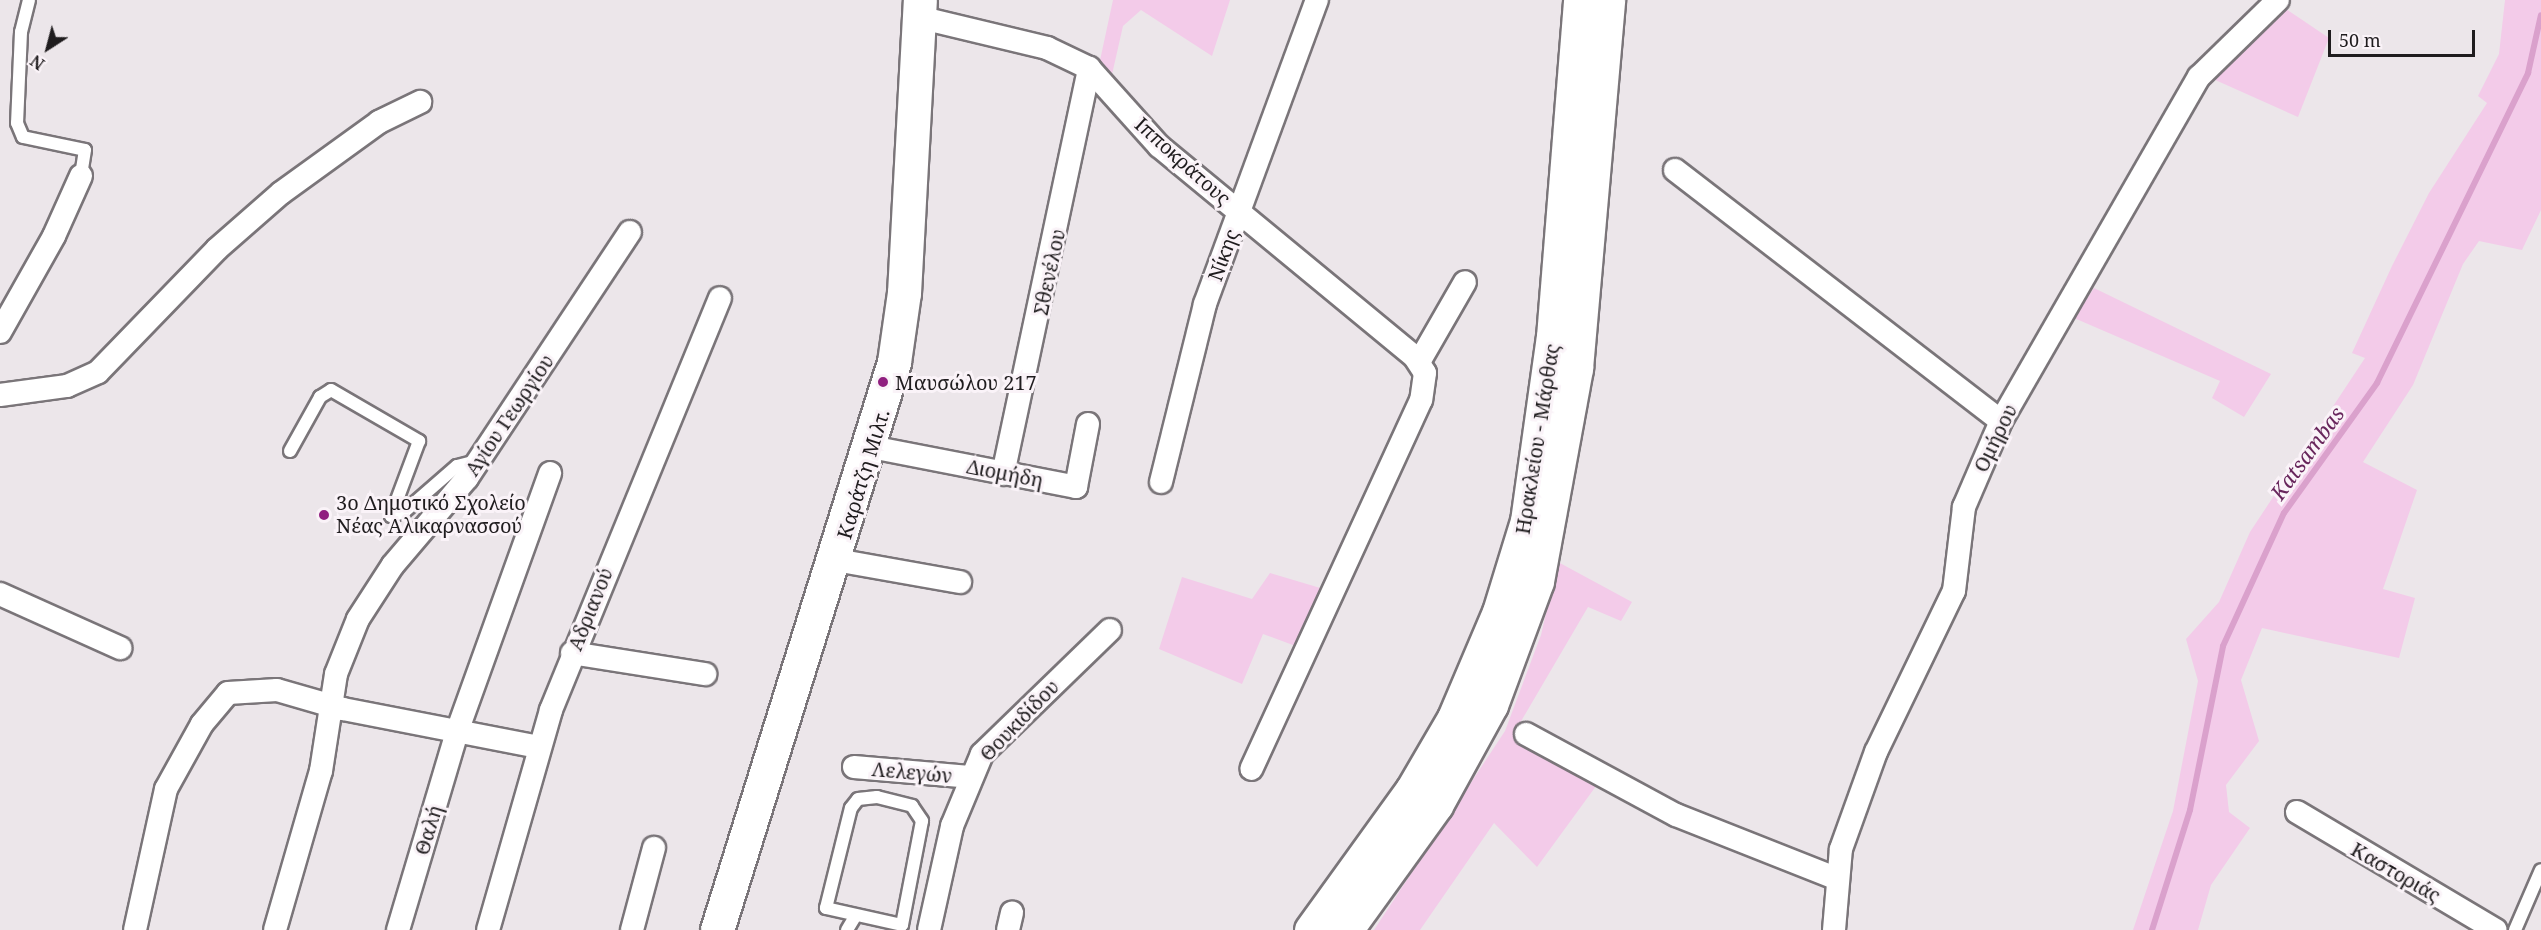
<!DOCTYPE html>
<meta charset="utf-8">
<style>
body{margin:0}
#map{position:relative;width:2541px;height:930px;overflow:hidden;background:#ece6ea;font-family:"Noto Serif",serif}
div>[style]{position:absolute}
.green>*{inset:0;background:#f3cbe9}
.stream>*{height:6px;margin:-3px;padding:0 3px;transform-origin:3px;border-radius:3px;background:#daa1cc}
.roads{filter:drop-shadow(2px 0 #7a7579) drop-shadow(-2px 0 #7a7579) drop-shadow(0 2px #7a7579) drop-shadow(0 -2px #7a7579)}
.lane>*{height:12px;margin:-6px;padding:0 6px;transform-origin:6px;border-radius:6px;background:#fff}
.street>*{height:22px;margin:-11px;padding:0 11px;transform-origin:11px;border-radius:11px;background:#fff}
.secondary>*{height:33px;margin:-16.5px;padding:0 16.5px;transform-origin:16.5px;border-radius:16.5px;background:#fff}
.primary>*{height:33px;margin:-16.5px;padding:0 16.5px;transform-origin:16.5px;border-radius:16.5px;background:#fff}
.dots>*{width:16px;height:16px;translate:-50% -50%;box-sizing:border-box;border:3px solid #faf3f8;border-radius:50%}
span{translate:-50% -50%;white-space:nowrap;text-align:center;line-height:1.15;-webkit-text-stroke:6px #faf3f8;paint-order:stroke}
.street-label{font-size:20px;color:#1f1c1e}
.poi-label{font-size:20px;color:#1f1c1e}
.left{translate:0 -50%;text-align:left}
.water-label{font-size:21px;color:#68265c;font-style:italic}
.north{position:absolute;left:18px;top:18px;width:60px;height:60px;-webkit-text-stroke:4px #faf3f8;paint-order:stroke;rotate:216deg;font-size:16px;font-weight:700;line-height:24px;text-align:center;color:#1f1c1e}
.north::after{content:'';display:block;margin:auto;width:21px;height:27px;background:#1f1c1e;clip-path:polygon(50% 0,100% 100%,50% 72%,0 100%)}
.scale{position:absolute;left:2328px;top:30px;width:147px;height:27px;box-sizing:border-box;border:3px solid #1f1c1e;border-top:0;padding-left:8px;font-size:18px;line-height:21px;white-space:nowrap;color:#1f1c1e;-webkit-text-stroke:4px #faf3f8;paint-order:stroke}
</style>
<div id="map">
<div class="green">
<i style="clip-path:polygon(1113px 0,1230px 0,1212px 56px,1141px 10px,1123px 26px,1111px 79px,1099px 65px)"></i>
<i style="clip-path:polygon(2505px 0,2541px 0,2541px 210px,2522px 250px,2479px 241px,2463px 264px,2413px 385px,2363px 462px,2417px 490px,2383px 589px,2415px 598px,2399px 658px,2262px 628px,2241px 680px,2259px 741px,2226px 785px,2229px 812px,2250px 828px,2211px 885px,2198px 930px,2133px 930px,2173px 811px,2198px 681px,2186px 639px,2219px 602px,2250px 532px,2365px 358px,2352px 353px,2392px 266px,2429px 193px,2487px 103px,2478px 96px,2499px 54px)"></i>
<i style="clip-path:polygon(2286px 9px,2329px 38px,2298px 117px,2213px 79px)"></i>
<i style="clip-path:polygon(2094px 288px,2271px 374px,2244px 417px,2212px 398px,2220px 381px,2074px 318px)"></i>
<i style="clip-path:polygon(1558px 562px,1632px 602px,1621px 621px,1588px 607px,1513px 735px,1599px 782px,1537px 867px,1494px 823px,1420px 930px,1374px 930px,1505px 731px,1541px 635px)"></i>
<i style="clip-path:polygon(1270px 573px,1327px 590px,1301px 648px,1263px 634px,1242px 684px,1159px 649px,1182px 577px,1252px 599px)"></i>
</div>
<div class="stream">
<i style="left:2152px;top:930px;width:126px;rotate:-72.4deg"></i>
<i style="left:2190px;top:810px;width:167px;rotate:-78.6deg"></i>
<i style="left:2223px;top:646px;width:146px;rotate:-65.4deg"></i>
<i style="left:2284px;top:513px;width:160px;rotate:-54.4deg"></i>
<i style="left:2377px;top:383px;width:345px;rotate:-64deg"></i>
<i style="left:2528px;top:73px;width:59px;rotate:-77.4deg"></i>
</div>
<div class="roads">
<div class="lane">
<i style="left:29px;top:0;width:33px;rotate:104deg"></i>
<i style="left:21px;top:32px;width:91px;rotate:92.5deg"></i>
<i style="left:17px;top:123px;width:15px;rotate:67deg"></i>
<i style="left:23px;top:137px;width:63px;rotate:11.8deg"></i>
<i style="left:85px;top:150px;width:26px;rotate:99deg"></i>
<i style="left:290px;top:451px;width:62px;rotate:-60.9deg"></i>
<i style="left:320px;top:397px;width:13px;rotate:-32deg"></i>
<i style="left:331px;top:390px;width:102px;rotate:30.1deg"></i>
<i style="left:419px;top:441px;width:80px;rotate:110.5deg"></i>
<i style="left:391px;top:516px;width:14px;rotate:-17deg"></i>
<i style="left:404px;top:512px;width:70px;rotate:-41deg"></i>
<i style="left:457px;top:466px;width:21px;rotate:-14deg"></i>
<i style="left:877px;top:797px;width:36px;rotate:14deg"></i>
<i style="left:912px;top:806px;width:18px;rotate:56deg"></i>
<i style="left:922px;top:821px;width:106px;rotate:100.9deg"></i>
<i style="left:902px;top:925px;width:78px;rotate:-167.4deg"></i>
<i style="left:826px;top:908px;width:103px;rotate:-76deg"></i>
<i style="left:851px;top:808px;width:11px;rotate:-52deg"></i>
<i style="left:858px;top:799px;width:19px;rotate:-6deg"></i>
<i style="left:847px;top:930px;width:17px;rotate:-59deg"></i>
<i style="left:2515px;top:930px;width:65px;rotate:-66.6deg"></i>
</div>
<div class="street">
<i style="left:918px;top:17px;width:133px;rotate:13.5deg"></i>
<i style="left:1047px;top:48px;width:47px;rotate:25.5deg"></i>
<i style="left:1089px;top:68px;width:105px;rotate:48.1deg"></i>
<i style="left:1159px;top:146px;width:330px;rotate:39.5deg"></i>
<i style="left:1414px;top:356px;width:20px;rotate:57deg"></i>
<i style="left:1425px;top:373px;width:27px;rotate:98deg"></i>
<i style="left:1421px;top:400px;width:406px;rotate:114.7deg"></i>
<i style="left:1675px;top:170px;width:411px;rotate:37.6deg"></i>
<i style="left:0;top:332px;width:110px;rotate:-60.6deg"></i>
<i style="left:54px;top:236px;width:66px;rotate:-65.8deg"></i>
<i style="left:1419px;top:362px;width:92px;rotate:-60.1deg"></i>
<i style="left:0;top:395px;width:68px;rotate:-7.7deg"></i>
<i style="left:67px;top:386px;width:34px;rotate:-24deg"></i>
<i style="left:98px;top:372px;width:171px;rotate:-45.9deg"></i>
<i style="left:217px;top:249px;width:85px;rotate:-41.2deg"></i>
<i style="left:281px;top:193px;width:121px;rotate:-35.9deg"></i>
<i style="left:379px;top:122px;width:46px;rotate:-26deg"></i>
<i style="left:871px;top:447px;width:209px;rotate:11deg"></i>
<i style="left:1076px;top:487px;width:64px;rotate:-79.2deg"></i>
<i style="left:1003px;top:474px;width:415px;rotate:-78deg"></i>
<i style="left:1161px;top:482px;width:183px;rotate:-76.1deg"></i>
<i style="left:1205px;top:304px;width:324px;rotate:-69.8deg"></i>
<i style="left:836px;top:560px;width:126px;rotate:10.1deg"></i>
<i style="left:0;top:594px;width:132px;rotate:24.2deg"></i>
<i style="left:572px;top:653px;width:135px;rotate:9deg"></i>
<i style="left:1526px;top:734px;width:170px;rotate:28.4deg"></i>
<i style="left:1676px;top:815px;width:174px;rotate:21.6deg"></i>
<i style="left:854px;top:767px;width:116px;rotate:4.9deg"></i>
<i style="left:2297px;top:812px;width:231px;rotate:30.7deg"></i>
<i style="left:135px;top:930px;width:144px;rotate:-77.6deg"></i>
<i style="left:166px;top:789px;width:74px;rotate:-61deg"></i>
<i style="left:202px;top:724px;width:40px;rotate:-50deg"></i>
<i style="left:228px;top:693px;width:49px;rotate:-3.5deg"></i>
<i style="left:277px;top:690px;width:69px;rotate:16.1deg"></i>
<i style="left:343px;top:709px;width:200px;rotate:11deg"></i>
<i style="left:275px;top:930px;width:166px;rotate:-73.9deg"></i>
<i style="left:321px;top:771px;width:98px;rotate:-81.2deg"></i>
<i style="left:336px;top:674px;width:59px;rotate:-68.2deg"></i>
<i style="left:358px;top:619px;width:64px;rotate:-57.1deg"></i>
<i style="left:393px;top:565px;width:114px;rotate:-49.6deg"></i>
<i style="left:467px;top:478px;width:295px;rotate:-56.5deg"></i>
<i style="left:398px;top:930px;width:210px;rotate:-73.4deg"></i>
<i style="left:458px;top:729px;width:272px;rotate:-70.2deg"></i>
<i style="left:488px;top:930px;width:229px;rotate:-74deg"></i>
<i style="left:551px;top:710px;width:445px;rotate:-67.7deg"></i>
<i style="left:632px;top:930px;width:85px;rotate:-75deg"></i>
<i style="left:929px;top:930px;width:107px;rotate:-77.5deg"></i>
<i style="left:952px;top:826px;width:78px;rotate:-67.4deg"></i>
<i style="left:982px;top:754px;width:178px;rotate:-44.1deg"></i>
<i style="left:1008px;top:930px;width:18px;rotate:-77deg"></i>
<i style="left:1834px;top:930px;width:81px;rotate:-85.1deg"></i>
<i style="left:1841px;top:849px;width:103px;rotate:-70.2deg"></i>
<i style="left:1876px;top:752px;width:179px;rotate:-64.2deg"></i>
<i style="left:1954px;top:591px;width:85px;rotate:-83.2deg"></i>
<i style="left:1964px;top:507px;width:94px;rotate:-66.7deg"></i>
<i style="left:2001px;top:421px;width:397px;rotate:-60.1deg"></i>
<i style="left:2199px;top:77px;width:110px;rotate:-44.3deg"></i>
</div>
<div class="secondary">
<i style="left:717px;top:930px;width:595px;rotate:-72.69deg"></i>
<i style="left:894px;top:362px;width:70px;rotate:-81.8deg"></i>
<i style="left:904px;top:293px;width:293px;rotate:-86.9deg"></i>
</div>
<div class="primary">
<i style="left:1311px;top:930px;width:173px;rotate:-54.2deg"></i>
<i style="left:1412px;top:790px;width:83px;rotate:-59.7deg"></i>
<i style="left:1454px;top:718px;width:115px;rotate:-67deg"></i>
<i style="left:1499px;top:612px;width:95px;rotate:-72.9deg"></i>
<i style="left:1527px;top:521px;width:186px;rotate:-82deg"></i>
<i style="left:1553px;top:337px;width:338px;rotate:-85.4deg"></i>
<i style="left:1346px;top:930px;width:154px;rotate:-54.2deg"></i>
<i style="left:1436px;top:805px;width:114px;rotate:-61.2deg"></i>
<i style="left:1491px;top:705px;width:132px;rotate:-69.6deg"></i>
<i style="left:1537px;top:581px;width:217px;rotate:-79.6deg"></i>
<i style="left:1576px;top:368px;width:369px;rotate:-85deg"></i>
</div>
</div>
<div class="dots">
<i style="left:883px;top:382px;background:#901f7f"></i>
<i style="left:324px;top:515px;background:#901f7f"></i>
</div>
<div class="street-label">
<span style="left:1183px;top:161px;rotate:42deg">Ιπποκράτους</span>
<span style="left:1223px;top:255px;rotate:-70deg">Νίκης</span>
<span style="left:1049px;top:272px;rotate:-78deg">Σθενέλου</span>
<span style="left:509px;top:415px;rotate:-56deg">Αγίου Γεωργίου</span>
<span style="left:1995px;top:438px;rotate:-64deg">Ομήρου</span>
<span style="left:1537px;top:439px;rotate:-81deg">Ηρακλείου - Μάρθας</span>
<span style="left:1005px;top:473px;rotate:11deg">Διομήδη</span>
<span style="left:863px;top:474px;rotate:-73deg">Καράτζη Μιλτ.</span>
<span style="left:590px;top:609px;rotate:-68deg">Αδριανού</span>
<span style="left:1019px;top:720px;rotate:-46deg">Θουκιδίδου</span>
<span style="left:912px;top:772px;rotate:5deg">Λελεγών</span>
<span style="left:428px;top:830px;rotate:-73deg">Θαλή</span>
<span style="left:2396px;top:872px;rotate:30deg">Καστοριάς</span>
</div>
<div class="poi-label">
<span class="left" style="left:895px;top:382px">Μαυσώλου 217</span>
<span class="left" style="left:336px;top:514px">3ο Δημοτικό Σχολείο<br>Νέας Αλικαρνασσού</span>
</div>
<div class="water-label">
<span style="left:2307px;top:453px;rotate:-54deg">Katsambas</span>
</div>
<div class="north">N</div>
<div class="scale">50 m</div>
</div>
